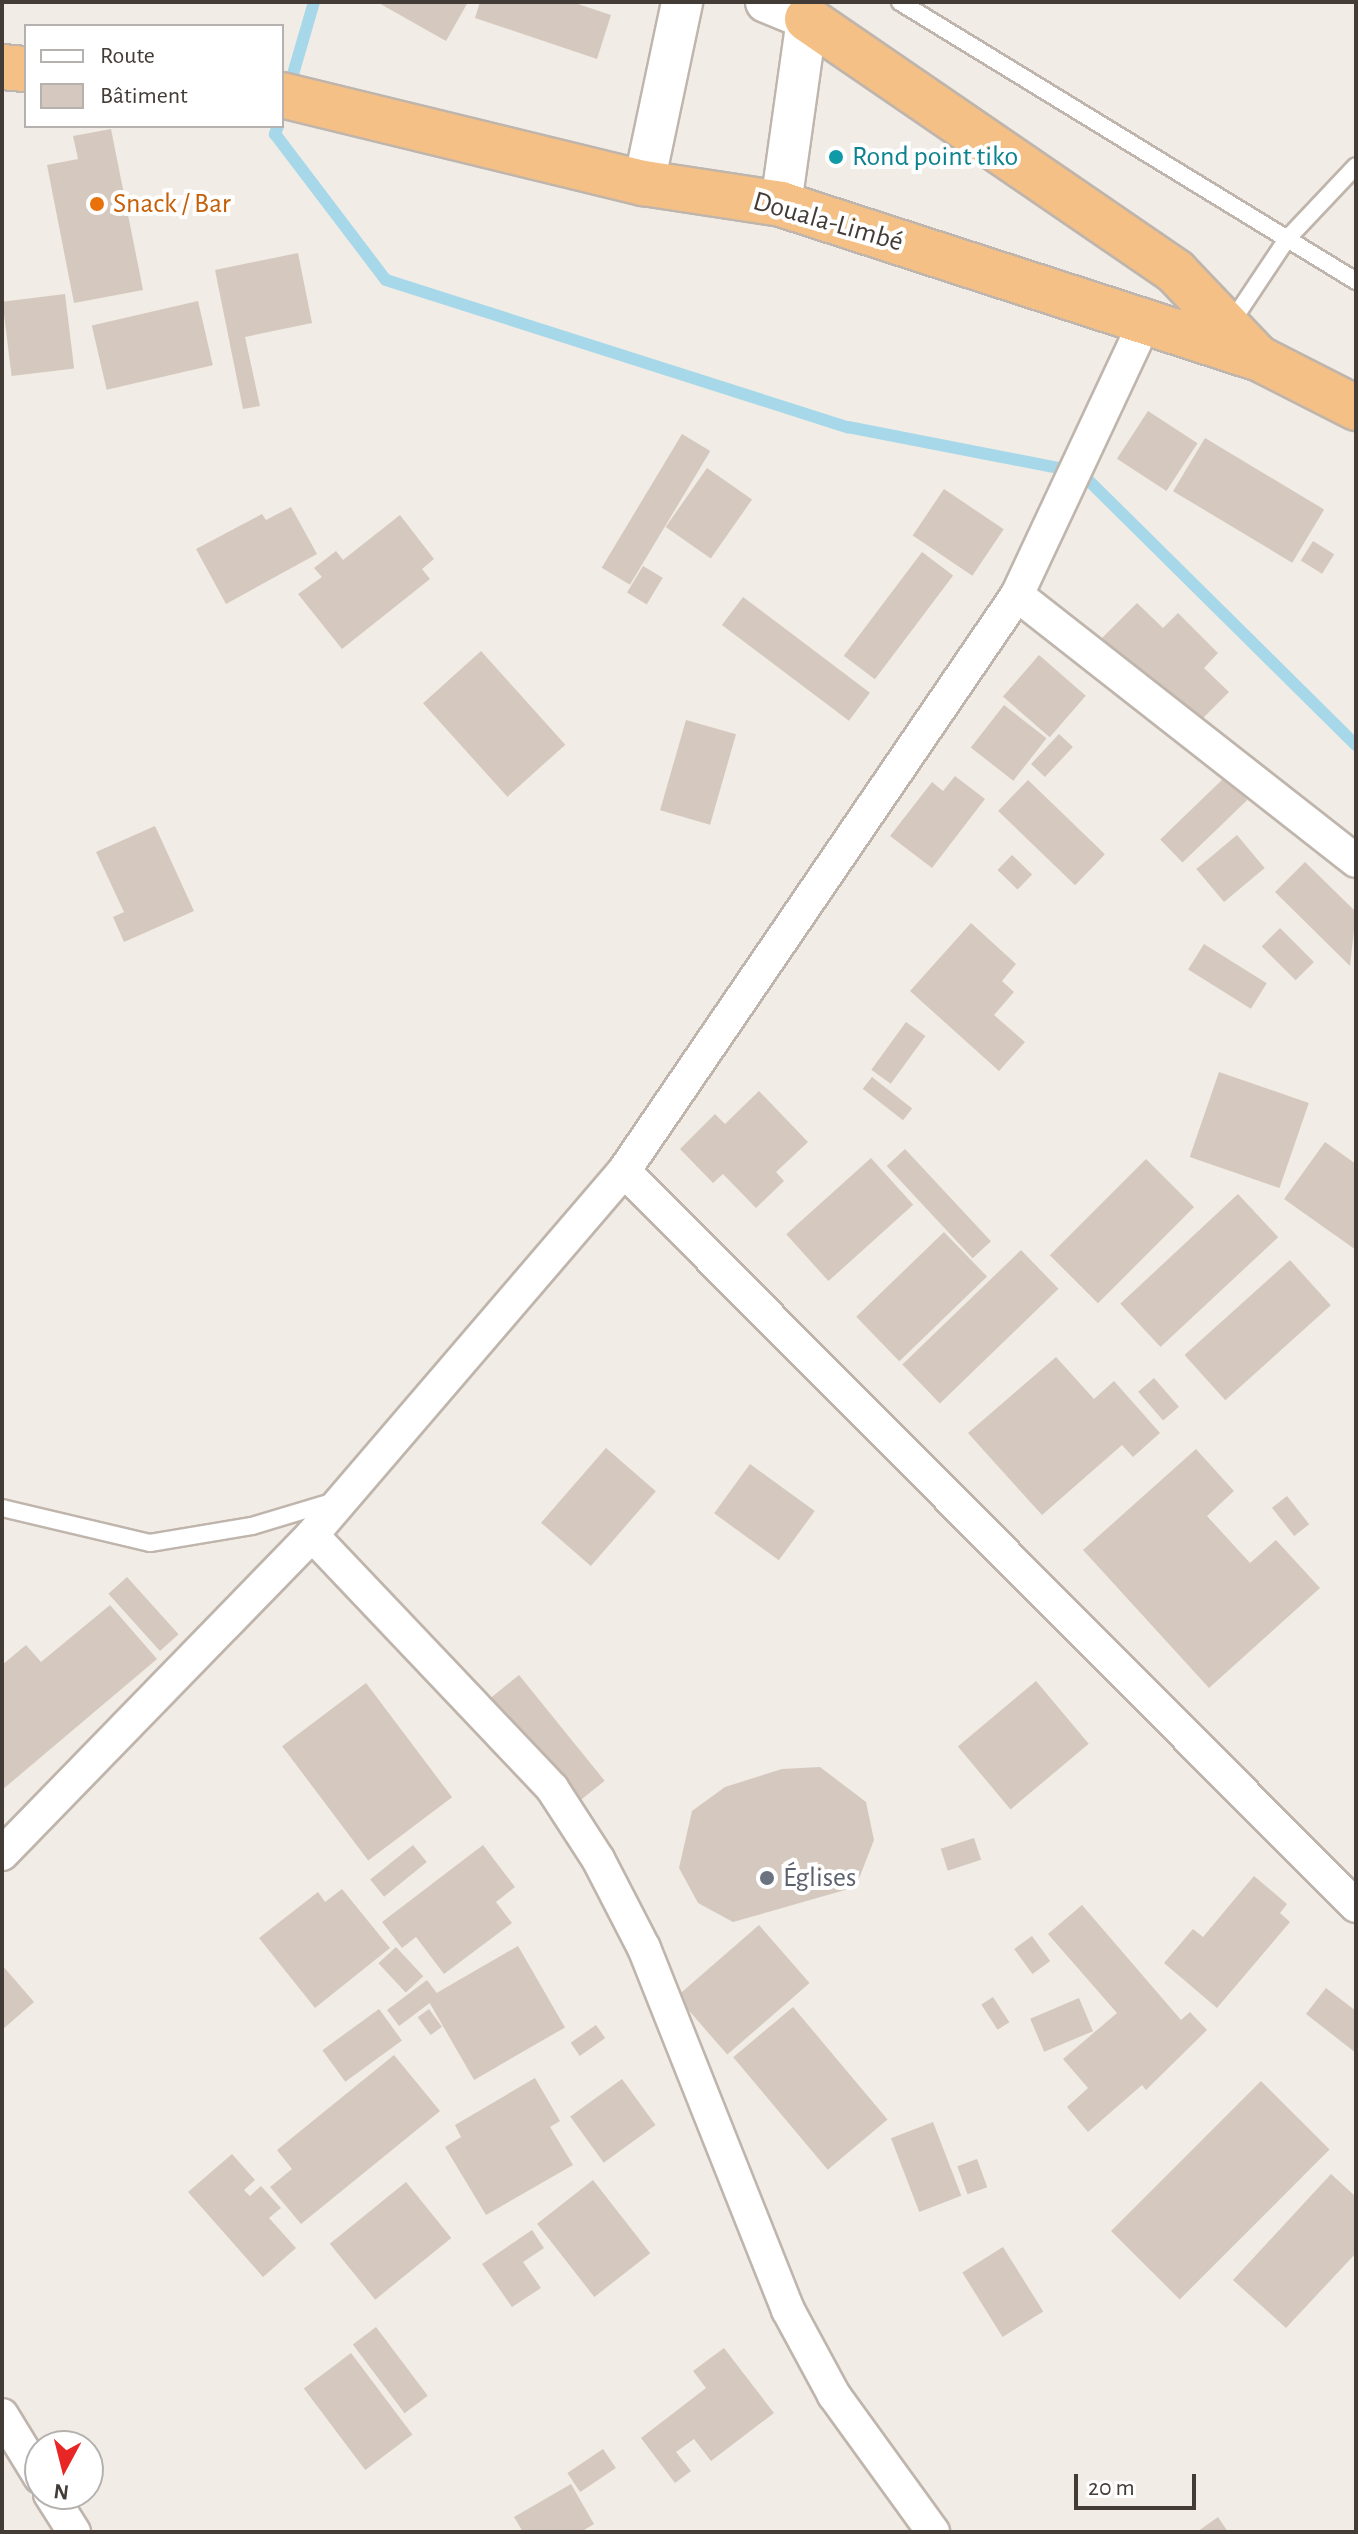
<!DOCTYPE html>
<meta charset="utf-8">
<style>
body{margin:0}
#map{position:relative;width:1358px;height:2534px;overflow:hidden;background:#f1ece5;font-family:"Alegreya Sans",sans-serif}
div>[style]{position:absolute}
.stream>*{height:12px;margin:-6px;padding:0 6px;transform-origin:6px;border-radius:6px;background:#a6d8ea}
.building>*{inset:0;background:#d5c9bf;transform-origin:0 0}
.roads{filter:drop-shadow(2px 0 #bfb5ac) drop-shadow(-2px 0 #bfb5ac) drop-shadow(0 2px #bfb5ac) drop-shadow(0 -2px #bfb5ac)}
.service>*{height:16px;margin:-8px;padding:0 8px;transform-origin:8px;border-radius:8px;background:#fff}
.minor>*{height:32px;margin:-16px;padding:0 16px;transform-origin:16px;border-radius:16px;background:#fff}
.tertiary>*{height:40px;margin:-20px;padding:0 20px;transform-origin:20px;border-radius:20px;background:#fff}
.trunk>*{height:44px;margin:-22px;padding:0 22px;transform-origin:22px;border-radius:22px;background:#f4c085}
.dots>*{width:22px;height:22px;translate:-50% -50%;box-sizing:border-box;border:4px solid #fff;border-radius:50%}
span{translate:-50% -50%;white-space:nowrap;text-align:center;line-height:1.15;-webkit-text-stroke:8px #fff;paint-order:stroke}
.culture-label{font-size:28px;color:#0d838f}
.left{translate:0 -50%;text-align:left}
.food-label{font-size:28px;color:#c56008}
.street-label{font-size:28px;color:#433c36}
.worship-label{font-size:28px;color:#5b616d}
.frame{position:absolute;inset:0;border:4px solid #433c36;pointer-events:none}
.legend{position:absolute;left:24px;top:24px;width:260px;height:104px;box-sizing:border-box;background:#fff;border:2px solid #b4b1af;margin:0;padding:10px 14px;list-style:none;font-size:24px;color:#433c36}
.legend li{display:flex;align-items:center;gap:16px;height:40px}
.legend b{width:40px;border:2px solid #b4b1af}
.north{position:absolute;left:24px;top:2430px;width:80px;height:80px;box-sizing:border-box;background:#fff;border:2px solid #b4b1af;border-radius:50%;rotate:187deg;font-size:22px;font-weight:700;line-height:32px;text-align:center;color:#433c36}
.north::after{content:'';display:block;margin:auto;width:28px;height:36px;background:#e82626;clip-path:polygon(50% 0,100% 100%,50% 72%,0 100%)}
.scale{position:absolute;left:1074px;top:2474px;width:122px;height:36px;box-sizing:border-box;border:4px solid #433c36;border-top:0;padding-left:10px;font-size:24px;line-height:28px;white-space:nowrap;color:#433c36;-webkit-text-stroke:6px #fff;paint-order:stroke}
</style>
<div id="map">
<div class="stream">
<i style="left:289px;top:88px;width:90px;rotate:-73.8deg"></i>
<i style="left:278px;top:126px;width:9px;rotate:111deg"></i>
<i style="left:275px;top:134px;width:183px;rotate:52.8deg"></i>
<i style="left:386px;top:280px;width:485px;rotate:17.7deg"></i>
<i style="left:848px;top:427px;width:236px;rotate:11deg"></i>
<i style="left:1080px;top:472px;width:388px;rotate:44.7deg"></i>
</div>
<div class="building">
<i style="clip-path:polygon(377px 2px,468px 2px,446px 41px)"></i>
<i style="clip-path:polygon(480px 2px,572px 2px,611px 15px,597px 59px,475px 18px)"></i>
<i style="clip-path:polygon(111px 129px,143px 290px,74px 303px,47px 165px,78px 159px,73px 136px)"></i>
<i style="clip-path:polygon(298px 253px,312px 323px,245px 337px,260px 406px,243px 409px,215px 270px)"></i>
<i style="left:65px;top:294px;width:75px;height:63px;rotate:83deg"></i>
<i style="left:198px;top:301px;width:66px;height:109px;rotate:77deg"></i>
<i style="left:1148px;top:411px;width:59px;height:57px;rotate:33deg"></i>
<i style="left:682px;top:434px;width:33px;height:156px;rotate:31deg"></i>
<i style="left:1205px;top:438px;width:139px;height:62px;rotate:31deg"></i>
<i style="left:707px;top:468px;width:55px;height:72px;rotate:35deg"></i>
<i style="left:944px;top:489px;width:72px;height:56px;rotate:34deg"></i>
<i style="clip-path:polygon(291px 507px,317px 554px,226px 604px,196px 549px,262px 514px,266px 520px)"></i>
<i style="clip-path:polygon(400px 515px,434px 559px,422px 569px,430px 579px,342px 649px,298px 594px,322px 577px,314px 568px,336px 551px,343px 560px)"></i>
<i style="left:1313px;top:541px;width:25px;height:23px;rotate:32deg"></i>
<i style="left:922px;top:552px;width:39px;height:130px;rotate:37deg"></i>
<i style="left:643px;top:566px;width:23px;height:31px;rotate:31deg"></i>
<i style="left:743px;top:597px;width:159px;height:35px;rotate:37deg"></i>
<i style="clip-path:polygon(1137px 603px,1163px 628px,1178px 613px,1218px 653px,1204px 668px,1229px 692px,1193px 728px,1102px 638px)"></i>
<i style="left:481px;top:651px;width:126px;height:78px;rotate:48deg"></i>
<i style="left:1039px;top:655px;width:62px;height:55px;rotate:41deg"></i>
<i style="left:1004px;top:705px;width:54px;height:54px;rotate:38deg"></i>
<i style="left:686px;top:720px;width:52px;height:94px;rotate:16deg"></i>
<i style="left:1059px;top:734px;width:19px;height:41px;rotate:43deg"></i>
<i style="clip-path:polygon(955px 776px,985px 799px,932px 868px,890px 836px,932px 782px,943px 791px)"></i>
<i style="left:1225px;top:777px;width:32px;height:90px;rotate:46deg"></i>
<i style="left:1028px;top:780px;width:107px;height:43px;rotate:44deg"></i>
<i style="clip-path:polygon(155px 826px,194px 911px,124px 942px,113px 917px,124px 912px,96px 852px)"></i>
<i style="left:1237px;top:835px;width:43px;height:53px;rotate:50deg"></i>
<i style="left:1012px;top:855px;width:28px;height:21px;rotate:44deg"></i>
<i style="clip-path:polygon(1305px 862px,1356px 912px,1350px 966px,1275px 892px)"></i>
<i style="clip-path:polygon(971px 923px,1016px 964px,1002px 981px,1014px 992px,994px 1015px,1025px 1042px,999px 1071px,910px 991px)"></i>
<i style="left:1280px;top:928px;width:48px;height:26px;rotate:45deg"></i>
<i style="left:1204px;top:944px;width:74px;height:30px;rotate:32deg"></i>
<i style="left:906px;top:1022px;width:24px;height:59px;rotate:36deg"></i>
<i style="left:1219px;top:1072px;width:95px;height:90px;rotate:19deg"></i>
<i style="left:872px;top:1077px;width:51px;height:15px;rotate:38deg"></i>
<i style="clip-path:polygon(759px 1091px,808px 1142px,776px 1172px,784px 1181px,756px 1208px,723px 1174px,713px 1183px,680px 1149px,715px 1114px,725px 1124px)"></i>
<i style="clip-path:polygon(1325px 1142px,1356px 1164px,1356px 1250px,1284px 1199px)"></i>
<i style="left:905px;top:1149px;width:126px;height:25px;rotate:47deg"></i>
<i style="left:871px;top:1158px;width:63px;height:114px;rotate:48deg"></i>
<i style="left:1146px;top:1159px;width:68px;height:136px;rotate:45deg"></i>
<i style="left:1238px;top:1194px;width:59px;height:161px;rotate:47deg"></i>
<i style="left:944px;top:1232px;width:62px;height:122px;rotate:46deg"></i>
<i style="left:1021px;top:1250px;width:54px;height:165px;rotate:46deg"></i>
<i style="left:1290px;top:1260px;width:61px;height:142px;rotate:48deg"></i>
<i style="clip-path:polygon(1056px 1357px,1094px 1399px,1114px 1381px,1160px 1433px,1133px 1457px,1122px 1445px,1042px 1515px,968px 1433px)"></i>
<i style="left:1154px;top:1378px;width:38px;height:21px;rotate:49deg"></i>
<i style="left:606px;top:1448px;width:66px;height:99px;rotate:41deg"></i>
<i style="clip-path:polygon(1196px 1449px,1234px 1491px,1207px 1516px,1250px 1563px,1276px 1540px,1320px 1588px,1209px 1688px,1083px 1550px)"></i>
<i style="left:750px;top:1464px;width:80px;height:61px;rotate:36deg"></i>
<i style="left:1287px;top:1496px;width:36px;height:19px;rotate:52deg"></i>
<i style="left:127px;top:1577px;width:77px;height:25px;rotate:48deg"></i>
<i style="clip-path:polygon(110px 1605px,157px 1659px,2px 1790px,2px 1665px,26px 1645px,41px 1662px)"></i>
<i style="left:519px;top:1675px;width:136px;height:37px;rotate:51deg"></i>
<i style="left:1036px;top:1681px;width:82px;height:102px;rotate:50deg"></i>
<i style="left:366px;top:1683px;width:143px;height:105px;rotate:53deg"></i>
<i style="clip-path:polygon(820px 1767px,866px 1802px,874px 1840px,860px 1876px,845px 1890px,733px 1922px,698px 1903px,679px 1868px,692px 1811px,725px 1787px,782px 1769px)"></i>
<i style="left:974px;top:1838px;width:23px;height:35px;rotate:72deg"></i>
<i style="left:413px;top:1845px;width:22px;height:55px;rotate:51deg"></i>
<i style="clip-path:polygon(483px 1845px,515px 1887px,496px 1902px,512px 1923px,444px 1974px,416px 1937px,402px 1948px,382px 1922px)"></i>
<i style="clip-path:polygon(1254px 1876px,1287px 1904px,1280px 1913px,1290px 1922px,1217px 2008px,1164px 1963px,1193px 1929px,1203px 1937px)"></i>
<i style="clip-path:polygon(342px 1889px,390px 1948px,315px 2008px,259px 1938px,318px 1892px,325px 1902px)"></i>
<i style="clip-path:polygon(1082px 1905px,1181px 2020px,1190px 2012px,1207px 2030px,1146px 2090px,1142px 2085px,1088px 2132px,1067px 2107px,1088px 2088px,1063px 2059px,1117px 2013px,1048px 1934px)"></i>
<i style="left:759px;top:1925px;width:77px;height:109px;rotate:49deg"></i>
<i style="left:1032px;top:1936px;width:31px;height:22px;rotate:54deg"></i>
<i style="left:518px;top:1946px;width:94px;height:105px;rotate:60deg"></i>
<i style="left:396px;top:1947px;width:40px;height:24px;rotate:47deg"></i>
<i style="clip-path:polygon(2px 1965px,34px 2002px,2px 2030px)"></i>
<i style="left:427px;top:1980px;width:20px;height:50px;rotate:53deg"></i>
<i style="clip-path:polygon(1326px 1988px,1356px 2011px,1356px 2053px,1306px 2014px)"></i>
<i style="left:993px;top:1997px;width:30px;height:14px;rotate:57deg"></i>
<i style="left:1079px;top:1998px;width:36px;height:53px;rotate:67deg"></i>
<i style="left:793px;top:2007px;width:147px;height:78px;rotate:50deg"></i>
<i style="left:379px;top:2009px;width:39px;height:70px;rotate:54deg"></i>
<i style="left:429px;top:2009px;width:22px;height:14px;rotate:54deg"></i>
<i style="left:596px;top:2025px;width:16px;height:31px;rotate:55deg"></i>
<i style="clip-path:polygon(394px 2055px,440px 2111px,301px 2224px,270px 2187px,292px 2169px,277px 2150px)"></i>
<i style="clip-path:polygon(535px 2078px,560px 2121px,550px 2127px,573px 2165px,486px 2215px,445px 2147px,461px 2137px,455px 2125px)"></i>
<i style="left:622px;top:2079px;width:57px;height:64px;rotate:54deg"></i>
<i style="left:1261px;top:2081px;width:97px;height:212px;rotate:45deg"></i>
<i style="left:933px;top:2122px;width:79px;height:45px;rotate:69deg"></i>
<i style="clip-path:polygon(232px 2154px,255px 2180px,244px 2190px,250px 2196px,261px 2186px,281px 2208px,269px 2218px,296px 2248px,263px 2277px,188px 2192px)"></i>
<i style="left:977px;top:2159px;width:30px;height:21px;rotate:70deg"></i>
<i style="clip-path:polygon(1331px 2174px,1356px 2197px,1356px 2253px,1286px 2328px,1233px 2280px)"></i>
<i style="left:593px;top:2180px;width:93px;height:71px;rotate:52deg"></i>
<i style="left:406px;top:2182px;width:72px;height:98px;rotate:51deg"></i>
<i style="clip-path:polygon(532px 2230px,544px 2248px,523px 2262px,541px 2288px,512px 2307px,482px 2264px)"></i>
<i style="left:1003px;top:2247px;width:76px;height:48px;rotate:58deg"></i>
<i style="left:376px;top:2327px;width:86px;height:29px;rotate:53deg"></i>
<i style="clip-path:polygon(724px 2348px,774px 2413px,711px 2461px,694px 2439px,676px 2452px,691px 2471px,675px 2483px,641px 2438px,706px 2388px,693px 2371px)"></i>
<i style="left:351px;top:2353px;width:102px;height:59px;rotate:53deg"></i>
<i style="left:603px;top:2449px;width:23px;height:43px;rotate:56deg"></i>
<i style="clip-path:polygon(571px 2484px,594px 2524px,581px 2532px,523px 2532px,514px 2517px)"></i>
<i style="clip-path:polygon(1218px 2517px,1228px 2532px,1197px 2532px)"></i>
</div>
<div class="roads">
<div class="service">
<i style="left:900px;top:2px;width:535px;rotate:31.46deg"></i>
<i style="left:1229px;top:326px;width:105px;rotate:-56.3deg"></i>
<i style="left:1287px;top:239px;width:100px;rotate:-46.6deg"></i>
<i style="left:2px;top:1508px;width:152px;rotate:13.3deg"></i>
<i style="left:150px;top:1543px;width:103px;rotate:-9.5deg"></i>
<i style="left:252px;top:1526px;width:87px;rotate:-16.8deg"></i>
</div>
<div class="minor">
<i style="left:1017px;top:595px;width:431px;rotate:38.1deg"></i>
<i style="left:624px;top:1171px;width:1037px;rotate:45.12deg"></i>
<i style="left:312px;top:1535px;width:349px;rotate:46.5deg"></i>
<i style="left:552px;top:1788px;width:85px;rotate:57.1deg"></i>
<i style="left:598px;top:1859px;width:100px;rotate:62.7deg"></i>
<i style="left:644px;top:1948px;width:390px;rotate:68.3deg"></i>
<i style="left:788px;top:2310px;width:97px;rotate:61.6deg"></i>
<i style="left:834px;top:2395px;width:169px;rotate:54.1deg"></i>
<i style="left:2px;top:1854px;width:445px;rotate:-45.8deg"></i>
<i style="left:312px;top:1535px;width:479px;rotate:-49.4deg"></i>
<i style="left:624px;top:1171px;width:697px;rotate:-55.69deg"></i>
<i style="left:1017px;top:595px;width:304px;rotate:-64.9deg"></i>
<i style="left:2px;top:2415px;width:73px;rotate:58.5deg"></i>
<i style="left:50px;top:2494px;width:45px;rotate:57.7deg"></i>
</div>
<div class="tertiary">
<i style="left:766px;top:2px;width:44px;rotate:22.5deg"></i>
<i style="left:807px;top:19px;width:187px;rotate:98deg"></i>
<i style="left:644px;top:183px;width:185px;rotate:-78.1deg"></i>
</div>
<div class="trunk">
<i style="left:807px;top:19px;width:447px;rotate:34.4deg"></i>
<i style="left:1176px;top:272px;width:115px;rotate:46.4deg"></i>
<i style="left:2px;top:67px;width:24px;rotate:5deg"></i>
<i style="left:282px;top:95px;width:373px;rotate:13.7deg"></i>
<i style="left:644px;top:183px;width:139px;rotate:8.7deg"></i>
<i style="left:781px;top:204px;width:503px;rotate:17.93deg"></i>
<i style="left:1260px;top:359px;width:108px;rotate:27deg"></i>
</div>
</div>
<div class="dots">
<i style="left:836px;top:157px;background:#0f9aa8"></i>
<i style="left:97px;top:204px;background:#e8710a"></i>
<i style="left:767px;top:1878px;background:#6b7280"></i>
</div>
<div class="culture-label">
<span class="left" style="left:852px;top:157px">Rond point tiko</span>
</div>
<div class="food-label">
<span class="left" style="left:113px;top:204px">Snack / Bar</span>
</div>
<div class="street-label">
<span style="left:828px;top:222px;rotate:16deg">Douala-Limbé</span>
</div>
<div class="worship-label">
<span class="left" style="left:783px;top:1878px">Églises</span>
</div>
<div class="frame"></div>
<ul class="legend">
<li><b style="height:10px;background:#fff"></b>Route</li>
<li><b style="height:22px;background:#d5c9bf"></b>Bâtiment</li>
</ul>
<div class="north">N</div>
<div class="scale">20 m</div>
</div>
